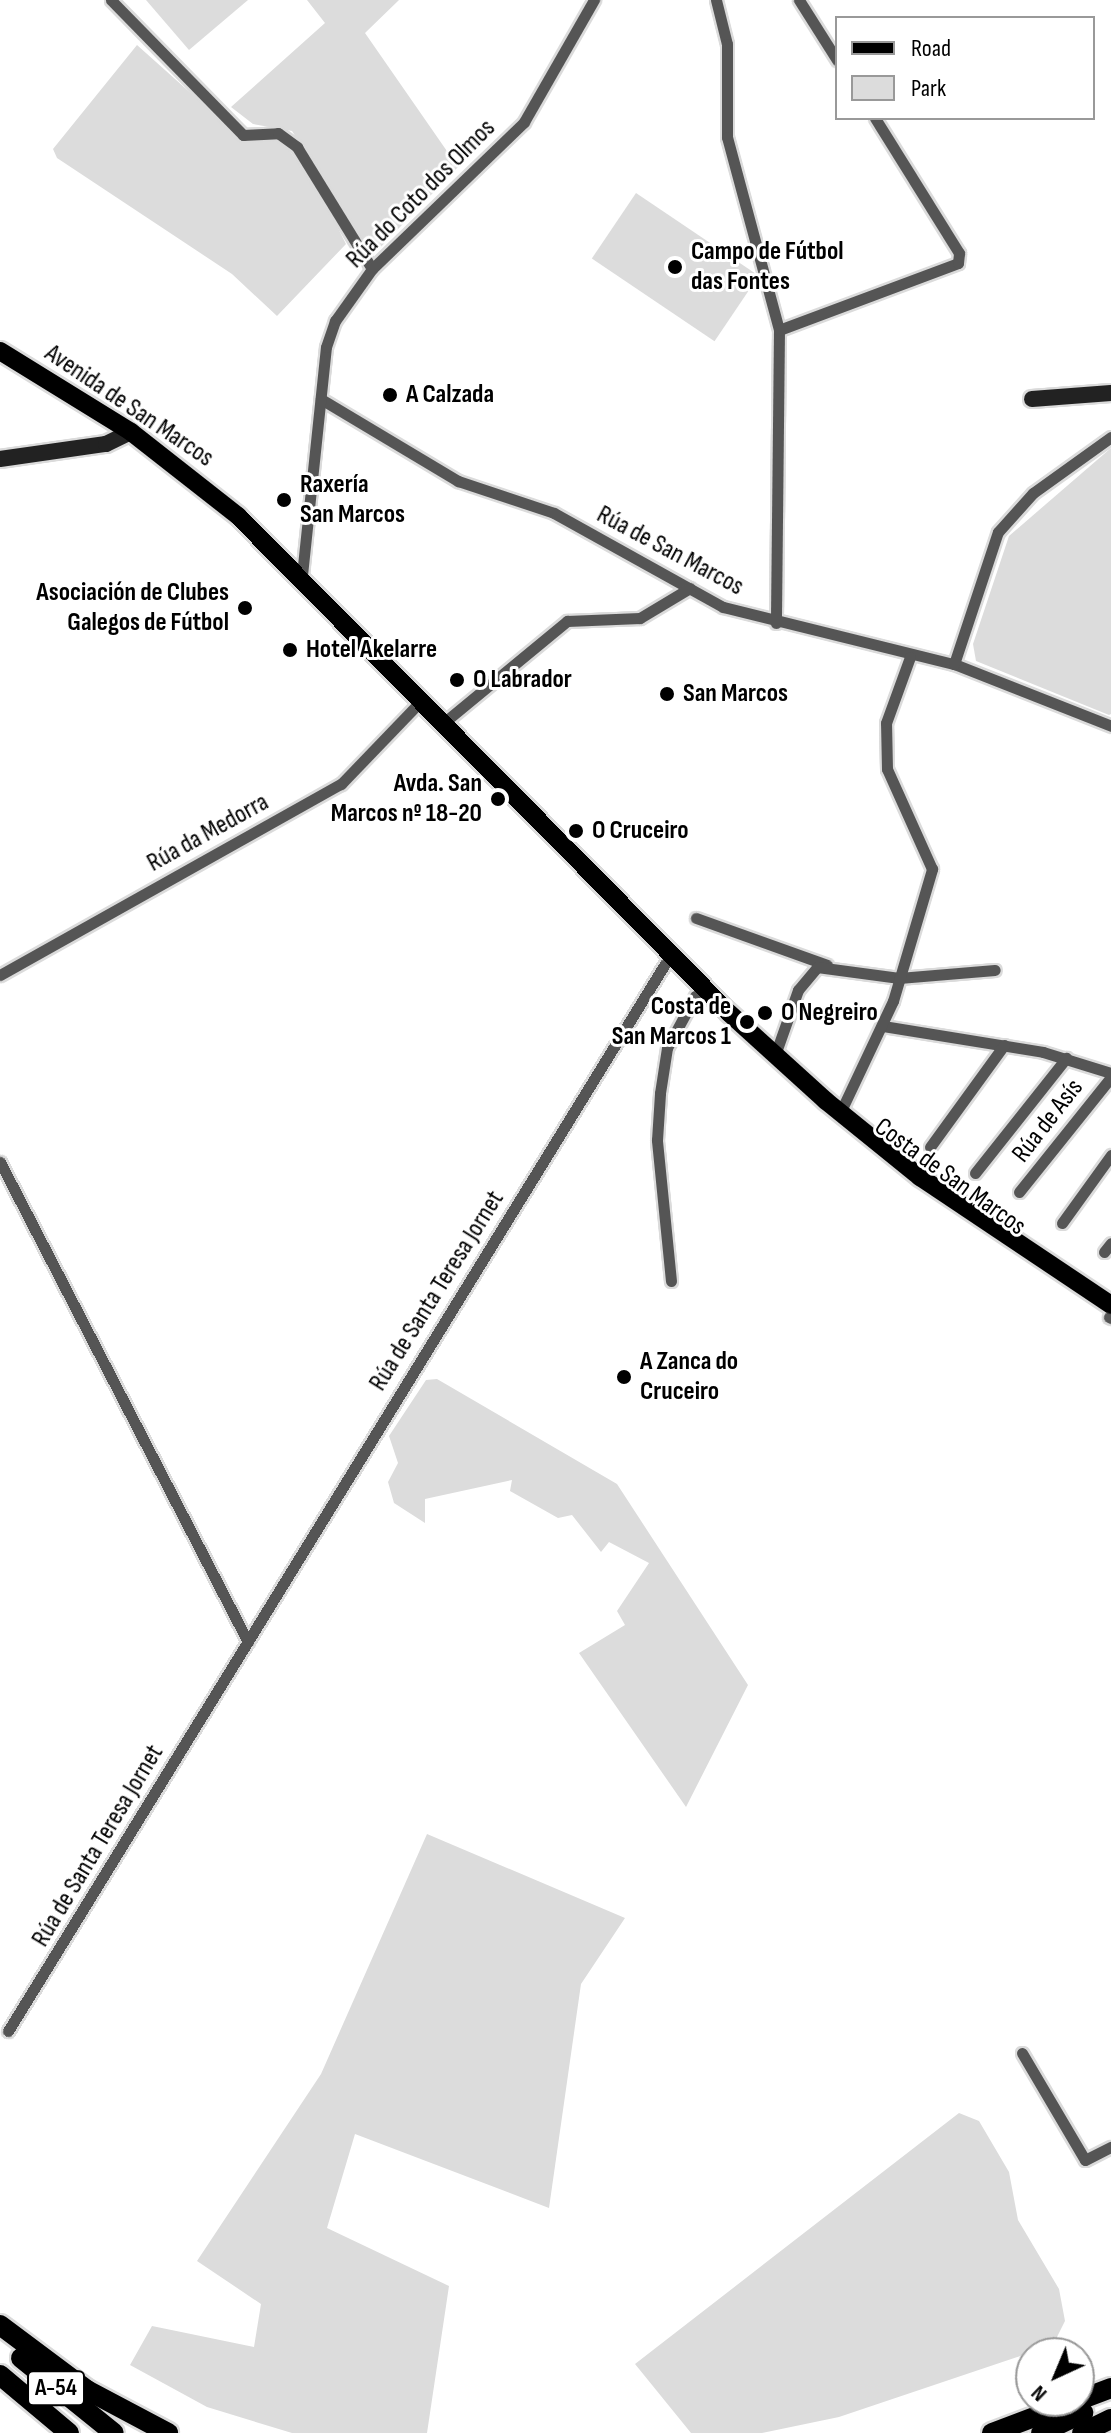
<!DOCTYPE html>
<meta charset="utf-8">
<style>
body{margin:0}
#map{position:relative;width:1111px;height:2433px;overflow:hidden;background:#fff;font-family:"Sofia Sans Condensed",sans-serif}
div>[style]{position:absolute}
.green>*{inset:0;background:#dcdcdc;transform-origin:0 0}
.roads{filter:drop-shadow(2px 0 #dbdbdb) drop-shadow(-2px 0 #dbdbdb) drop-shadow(0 2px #dbdbdb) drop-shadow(0 -2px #dbdbdb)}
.street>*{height:11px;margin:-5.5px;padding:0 5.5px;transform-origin:5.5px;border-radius:5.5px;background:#555}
.secondary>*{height:16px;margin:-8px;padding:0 8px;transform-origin:8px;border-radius:8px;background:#222}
.primary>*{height:18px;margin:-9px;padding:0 9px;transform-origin:9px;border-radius:9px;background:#000}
.highway>*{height:20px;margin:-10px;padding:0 10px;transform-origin:10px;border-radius:10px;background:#000}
.dots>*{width:22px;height:22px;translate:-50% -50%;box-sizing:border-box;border:4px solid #fff;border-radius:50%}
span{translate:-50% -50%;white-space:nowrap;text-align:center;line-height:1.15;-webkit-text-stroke:6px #fff;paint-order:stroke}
.shield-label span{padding:2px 6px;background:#fff;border:2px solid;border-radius:6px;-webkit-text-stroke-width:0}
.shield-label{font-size:24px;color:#000;font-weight:700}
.street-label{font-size:26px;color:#000}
.poi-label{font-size:26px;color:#000;font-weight:700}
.left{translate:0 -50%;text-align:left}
.right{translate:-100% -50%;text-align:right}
.legend{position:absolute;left:835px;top:16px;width:260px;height:104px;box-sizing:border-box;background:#fff;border:2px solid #999;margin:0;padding:10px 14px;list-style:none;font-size:24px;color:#000}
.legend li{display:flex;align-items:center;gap:16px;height:40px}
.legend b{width:40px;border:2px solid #999}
.north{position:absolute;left:1015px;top:2337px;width:80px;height:80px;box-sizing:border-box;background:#fff;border:2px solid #999;border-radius:50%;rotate:224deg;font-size:22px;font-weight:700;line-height:32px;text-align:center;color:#000}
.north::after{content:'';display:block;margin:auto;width:28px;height:36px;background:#000;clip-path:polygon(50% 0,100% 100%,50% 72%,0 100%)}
</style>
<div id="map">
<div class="green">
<i style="clip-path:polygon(146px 0,248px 0,189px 50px)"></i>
<i style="clip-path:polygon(307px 0,399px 0,365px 33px,458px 167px,373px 255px,292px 131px,253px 124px,231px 107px,325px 23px)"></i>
<i style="clip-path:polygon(137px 45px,241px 138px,282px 140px,322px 197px,346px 244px,277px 316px,232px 274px,57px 158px,53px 149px)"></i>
<i style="left:636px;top:193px;width:148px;height:79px;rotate:34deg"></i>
<i style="clip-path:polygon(1111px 448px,1111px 714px,1109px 715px,976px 661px,973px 644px,1009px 536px)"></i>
<i style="clip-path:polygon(437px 1379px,617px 1484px,748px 1685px,686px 1807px,579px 1653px,625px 1625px,617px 1611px,649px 1563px,609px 1542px,601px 1552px,572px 1515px,558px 1518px,510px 1491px,512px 1480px,425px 1499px,425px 1523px,394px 1503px,388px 1482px,398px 1463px,389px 1436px,426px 1380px)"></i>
<i style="clip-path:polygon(427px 1834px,625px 1918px,581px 1984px,549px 2208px,355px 2134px,327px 2228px,449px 2286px,427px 2433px,292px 2433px,207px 2407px,130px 2365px,152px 2326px,254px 2347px,261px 2304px,197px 2261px,321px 2074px)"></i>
<i style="clip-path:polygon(959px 2113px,979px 2121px,1009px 2172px,1018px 2220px,1059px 2289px,1065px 2321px,1053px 2345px,839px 2417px,762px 2433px,691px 2433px,635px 2364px)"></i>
</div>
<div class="roads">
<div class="street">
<i style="left:111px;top:0;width:189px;rotate:45.6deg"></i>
<i style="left:243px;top:135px;width:35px;rotate:-3deg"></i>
<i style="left:278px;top:133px;width:24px;rotate:36deg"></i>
<i style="left:297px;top:147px;width:143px;rotate:58.4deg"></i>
<i style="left:716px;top:0;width:45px;rotate:76deg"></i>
<i style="left:727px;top:44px;width:93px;rotate:90deg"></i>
<i style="left:727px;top:137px;width:200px;rotate:74.9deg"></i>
<i style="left:779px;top:330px;width:293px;rotate:90.6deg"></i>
<i style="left:799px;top:0;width:71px;rotate:57.7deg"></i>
<i style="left:779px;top:330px;width:191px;rotate:-20.5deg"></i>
<i style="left:958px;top:263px;width:10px;rotate:-84deg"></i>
<i style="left:959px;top:253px;width:159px;rotate:-121.9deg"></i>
<i style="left:321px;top:399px;width:160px;rotate:30.9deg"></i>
<i style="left:458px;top:481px;width:101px;rotate:18.4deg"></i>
<i style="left:554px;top:513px;width:193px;rotate:29.1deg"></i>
<i style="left:723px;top:607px;width:238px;rotate:13.9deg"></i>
<i style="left:954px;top:664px;width:169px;rotate:21.5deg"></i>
<i style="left:302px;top:575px;width:229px;rotate:-84deg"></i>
<i style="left:326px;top:347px;width:28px;rotate:-71deg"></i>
<i style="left:335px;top:321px;width:64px;rotate:-54.6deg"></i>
<i style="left:372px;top:269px;width:211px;rotate:-44deg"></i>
<i style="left:524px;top:122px;width:141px;rotate:-60.2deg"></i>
<i style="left:954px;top:664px;width:139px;rotate:-71.6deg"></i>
<i style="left:998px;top:532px;width:52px;rotate:-48.1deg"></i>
<i style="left:1033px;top:493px;width:96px;rotate:-35.7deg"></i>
<i style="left:447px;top:720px;width:156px;rotate:-39.5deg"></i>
<i style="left:567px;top:621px;width:73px;rotate:-2.4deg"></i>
<i style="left:640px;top:618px;width:58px;rotate:-31deg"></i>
<i style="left:696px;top:918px;width:139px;rotate:19.7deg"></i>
<i style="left:0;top:975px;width:391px;rotate:-29.3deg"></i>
<i style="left:341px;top:784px;width:111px;rotate:-46.1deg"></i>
<i style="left:883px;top:1026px;width:162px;rotate:9.2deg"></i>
<i style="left:1043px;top:1052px;width:71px;rotate:17.2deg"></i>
<i style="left:775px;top:1055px;width:69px;rotate:-70.5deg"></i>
<i style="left:798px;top:990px;width:30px;rotate:-50deg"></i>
<i style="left:817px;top:967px;width:83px;rotate:7.6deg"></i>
<i style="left:899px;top:978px;width:96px;rotate:-4.8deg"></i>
<i style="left:840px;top:1113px;width:124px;rotate:-64.7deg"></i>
<i style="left:893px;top:1001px;width:138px;rotate:-73.5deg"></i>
<i style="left:932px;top:869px;width:110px;rotate:-114.2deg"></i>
<i style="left:887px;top:769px;width:46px;rotate:-91.2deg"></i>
<i style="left:886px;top:723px;width:70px;rotate:-70deg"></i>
<i style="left:930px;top:1147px;width:126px;rotate:-54deg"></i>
<i style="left:0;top:1162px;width:540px;rotate:62.68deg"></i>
<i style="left:975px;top:1173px;width:147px;rotate:-51.6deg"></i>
<i style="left:1019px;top:1192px;width:147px;rotate:-51.3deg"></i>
<i style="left:1062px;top:1223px;width:84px;rotate:-54.2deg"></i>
<i style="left:1104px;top:1252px;width:11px;rotate:-52deg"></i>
<i style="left:671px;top:1281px;width:142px;rotate:-95.7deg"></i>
<i style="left:657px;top:1140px;width:47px;rotate:-86.3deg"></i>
<i style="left:660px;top:1093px;width:46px;rotate:-81.2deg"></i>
<i style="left:667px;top:1048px;width:59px;rotate:-61.7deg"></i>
<i style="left:1109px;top:1317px;width:2px;rotate:27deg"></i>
<i style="left:8px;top:2031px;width:1253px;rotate:-58.38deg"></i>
<i style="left:1022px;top:2053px;width:124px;rotate:59.5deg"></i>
<i style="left:1085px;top:2160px;width:29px;rotate:-27deg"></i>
</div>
<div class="secondary">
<i style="left:1032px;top:399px;width:79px;rotate:-4.3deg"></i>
<i style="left:0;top:459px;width:107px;rotate:-8.1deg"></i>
<i style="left:106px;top:444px;width:28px;rotate:-26deg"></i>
</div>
<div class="primary">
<i style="left:0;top:351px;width:154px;rotate:31.7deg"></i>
<i style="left:131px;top:432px;width:136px;rotate:38.1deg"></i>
<i style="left:238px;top:516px;width:699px;rotate:45.35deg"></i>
<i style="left:729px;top:1013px;width:131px;rotate:42.2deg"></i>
<i style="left:826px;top:1101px;width:121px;rotate:39deg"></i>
<i style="left:920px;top:1177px;width:230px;rotate:33.8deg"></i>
</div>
<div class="highway">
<i style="left:0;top:2325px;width:109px;rotate:36.8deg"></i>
<i style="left:87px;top:2390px;width:92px;rotate:28deg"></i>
<i style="left:21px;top:2358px;width:119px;rotate:38.9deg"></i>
<i style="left:0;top:2375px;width:90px;rotate:40deg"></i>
<i style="left:992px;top:2433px;width:127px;rotate:-20.7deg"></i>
<i style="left:1041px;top:2433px;width:47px;rotate:-25.5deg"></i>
<i style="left:1082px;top:2433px;width:32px;rotate:-26deg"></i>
</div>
</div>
<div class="dots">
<i style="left:675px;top:267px;background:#000"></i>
<i style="left:390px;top:395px;background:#000"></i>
<i style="left:284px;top:500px;background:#000"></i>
<i style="left:245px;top:608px;background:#000"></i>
<i style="left:290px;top:650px;background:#000"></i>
<i style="left:457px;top:680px;background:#000"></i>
<i style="left:667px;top:694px;background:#000"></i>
<i style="left:498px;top:799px;background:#000"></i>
<i style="left:576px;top:831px;background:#000"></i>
<i style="left:765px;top:1013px;background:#000"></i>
<i style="left:747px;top:1022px;background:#000"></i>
<i style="left:624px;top:1377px;background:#000"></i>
</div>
<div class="shield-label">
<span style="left:56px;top:2388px">A-54</span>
</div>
<div class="street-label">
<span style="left:421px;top:194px;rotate:-45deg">Rúa do Coto dos Olmos</span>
<span style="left:129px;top:406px;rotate:34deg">Avenida de San Marcos</span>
<span style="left:670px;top:551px;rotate:28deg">Rúa de San Marcos</span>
<span style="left:208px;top:833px;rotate:-29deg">Rúa da Medorra</span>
<span style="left:1048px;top:1121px;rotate:-52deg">Rúa de Asís</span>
<span style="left:950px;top:1177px;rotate:36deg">Costa de San Marcos</span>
<span style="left:437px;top:1291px;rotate:-58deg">Rúa de Santa Teresa Jornet</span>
<span style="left:98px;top:1846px;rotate:-59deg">Rúa de Santa Teresa Jornet</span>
</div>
<div class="poi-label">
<span class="left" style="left:691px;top:267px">Campo de Fútbol<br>das Fontes</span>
<span class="left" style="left:406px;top:395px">A Calzada</span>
<span class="left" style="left:300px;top:500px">Raxería<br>San Marcos</span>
<span class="right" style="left:229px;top:608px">Asociación de Clubes<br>Galegos de Fútbol</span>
<span class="left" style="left:306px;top:650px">Hotel Akelarre</span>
<span class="left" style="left:473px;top:680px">O Labrador</span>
<span class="left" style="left:683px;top:694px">San Marcos</span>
<span class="right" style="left:482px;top:799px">Avda. San<br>Marcos nº 18-20</span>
<span class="left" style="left:592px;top:831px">O Cruceiro</span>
<span class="right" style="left:731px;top:1022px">Costa de<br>San Marcos 1</span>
<span class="left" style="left:781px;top:1013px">O Negreiro</span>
<span class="left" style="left:640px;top:1377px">A Zanca do<br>Cruceiro</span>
</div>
<ul class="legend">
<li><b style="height:10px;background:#000"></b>Road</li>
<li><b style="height:22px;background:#dcdcdc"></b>Park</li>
</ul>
<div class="north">N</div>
</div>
